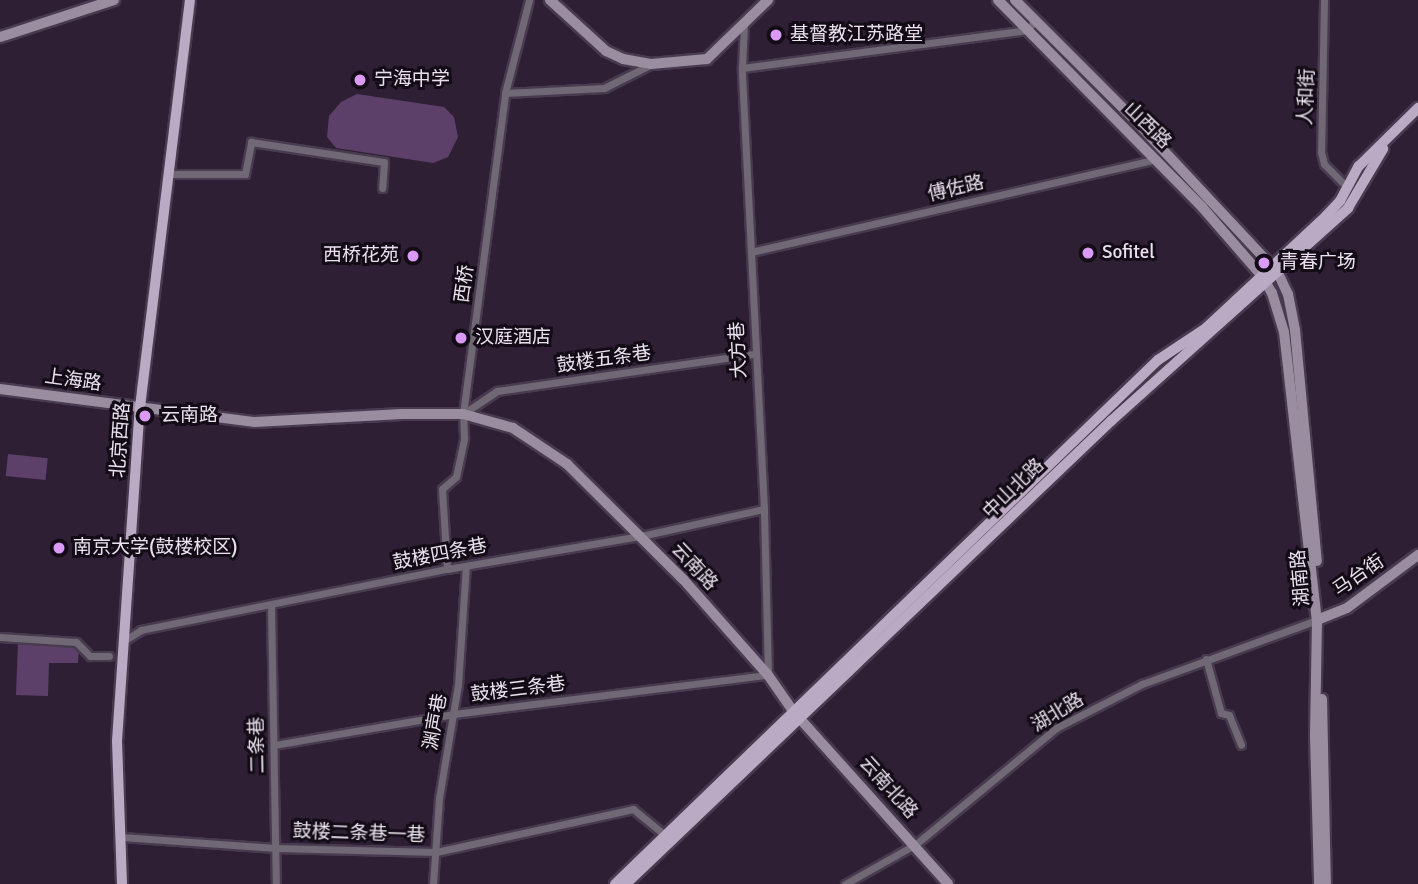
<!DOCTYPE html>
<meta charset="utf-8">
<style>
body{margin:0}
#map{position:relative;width:1418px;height:884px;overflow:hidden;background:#2e1f35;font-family:Signika,"Noto Sans SC",sans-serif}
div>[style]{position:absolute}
.green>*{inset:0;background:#5d4069;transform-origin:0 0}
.roads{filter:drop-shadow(2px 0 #483a4f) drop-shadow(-2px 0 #483a4f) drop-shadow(0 2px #483a4f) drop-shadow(0 -2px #483a4f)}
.street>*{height:7px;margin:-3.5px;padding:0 3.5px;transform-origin:3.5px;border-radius:3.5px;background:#706874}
.secondary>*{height:10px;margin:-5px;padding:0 5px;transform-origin:5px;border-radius:5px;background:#9a8da0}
.primary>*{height:10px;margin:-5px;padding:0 5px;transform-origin:5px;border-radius:5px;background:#bbaac3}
.dots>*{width:19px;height:19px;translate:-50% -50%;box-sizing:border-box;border:4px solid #130c16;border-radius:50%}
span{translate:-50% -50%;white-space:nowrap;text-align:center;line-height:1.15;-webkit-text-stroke:6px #130c16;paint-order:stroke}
.poi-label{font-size:19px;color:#eae0ef}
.left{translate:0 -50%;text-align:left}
.right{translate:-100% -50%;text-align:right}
.street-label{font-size:19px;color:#eae0ef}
</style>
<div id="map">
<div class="green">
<i style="clip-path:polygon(357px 94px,444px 107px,454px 117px,458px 137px,448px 157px,433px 163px,336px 148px,327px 137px,329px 116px,341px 102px)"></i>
<i style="left:8px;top:454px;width:40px;height:22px;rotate:6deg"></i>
<i style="clip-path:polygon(18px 641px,79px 648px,78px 663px,49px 663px,48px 696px,16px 695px)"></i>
</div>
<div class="roads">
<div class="street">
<i style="left:1324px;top:0;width:152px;rotate:91.1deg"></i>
<i style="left:1321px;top:152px;width:12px;rotate:76deg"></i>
<i style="left:1324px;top:164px;width:31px;rotate:45deg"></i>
<i style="left:742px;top:68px;width:288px;rotate:-7.6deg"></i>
<i style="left:1027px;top:30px;width:11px;rotate:-49deg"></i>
<i style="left:505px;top:93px;width:99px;rotate:-2.9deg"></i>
<i style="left:604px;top:88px;width:51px;rotate:-26.6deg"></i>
<i style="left:167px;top:174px;width:78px"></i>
<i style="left:245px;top:174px;width:33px;rotate:-79deg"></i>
<i style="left:251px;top:142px;width:134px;rotate:8.6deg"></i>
<i style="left:384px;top:162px;width:26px;rotate:94deg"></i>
<i style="left:751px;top:252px;width:416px;rotate:-12.9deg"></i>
<i style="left:463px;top:414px;width:41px;rotate:-34.1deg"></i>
<i style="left:497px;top:391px;width:261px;rotate:-8.2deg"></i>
<i style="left:447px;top:569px;width:80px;rotate:-93.6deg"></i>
<i style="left:442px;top:489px;width:18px;rotate:-41deg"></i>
<i style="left:456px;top:477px;width:40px;rotate:-78deg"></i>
<i style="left:464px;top:438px;width:24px;rotate:-92deg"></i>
<i style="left:463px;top:414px;width:324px;rotate:-82.5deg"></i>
<i style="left:505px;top:93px;width:96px;rotate:-75.5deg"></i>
<i style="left:271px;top:606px;width:278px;rotate:89deg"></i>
<i style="left:0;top:637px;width:76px;rotate:3.8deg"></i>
<i style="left:76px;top:642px;width:20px;rotate:45deg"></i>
<i style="left:90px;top:656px;width:19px"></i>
<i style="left:125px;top:640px;width:19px;rotate:-32deg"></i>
<i style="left:141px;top:630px;width:312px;rotate:-11.3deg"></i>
<i style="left:447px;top:569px;width:197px;rotate:-9.7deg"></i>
<i style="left:641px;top:536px;width:126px;rotate:-12.4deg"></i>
<i style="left:1206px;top:659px;width:56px;rotate:74.5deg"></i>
<i style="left:1221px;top:713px;width:8px;rotate:14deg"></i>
<i style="left:1229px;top:715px;width:32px;rotate:68deg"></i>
<i style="left:274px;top:745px;width:182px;rotate:-9.8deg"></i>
<i style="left:453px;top:714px;width:317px;rotate:-7.1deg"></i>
<i style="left:768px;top:675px;width:166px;rotate:-91.4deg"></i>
<i style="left:764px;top:509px;width:442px;rotate:-92.9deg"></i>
<i style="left:742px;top:68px;width:44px;rotate:-87.4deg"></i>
<i style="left:122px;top:837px;width:154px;rotate:4.1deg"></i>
<i style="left:276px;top:848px;width:160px;rotate:1.4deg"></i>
<i style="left:436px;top:852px;width:202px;rotate:-12.3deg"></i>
<i style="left:633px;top:809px;width:43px;rotate:39.3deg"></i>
<i style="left:433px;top:884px;width:86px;rotate:-86deg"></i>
<i style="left:439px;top:798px;width:115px;rotate:-80.5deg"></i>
<i style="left:458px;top:685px;width:119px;rotate:-86.2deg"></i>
<i style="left:845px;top:884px;width:81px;rotate:-29.4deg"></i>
<i style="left:916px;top:844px;width:182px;rotate:-39.6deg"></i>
<i style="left:1056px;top:728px;width:97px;rotate:-27.1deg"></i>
<i style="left:1142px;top:684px;width:186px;rotate:-20.1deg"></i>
</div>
<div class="secondary">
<i style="left:550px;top:0;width:76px;rotate:42.3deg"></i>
<i style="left:606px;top:51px;width:19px;rotate:25deg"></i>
<i style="left:623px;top:59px;width:28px;rotate:10deg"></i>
<i style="left:651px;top:64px;width:56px;rotate:-5.1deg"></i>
<i style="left:707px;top:59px;width:85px;rotate:-44deg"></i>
<i style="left:998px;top:0;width:291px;rotate:45.4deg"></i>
<i style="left:1202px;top:207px;width:91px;rotate:49deg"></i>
<i style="left:1262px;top:276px;width:20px;rotate:60deg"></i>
<i style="left:1272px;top:293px;width:41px;rotate:72.9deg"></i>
<i style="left:1284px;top:332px;width:290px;rotate:83.5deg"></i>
<i style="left:1317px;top:620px;width:117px;rotate:91deg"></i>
<i style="left:1315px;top:737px;width:147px;rotate:88.4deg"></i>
<i style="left:1015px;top:0;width:170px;rotate:45deg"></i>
<i style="left:1135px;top:120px;width:209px;rotate:46.9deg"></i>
<i style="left:1278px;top:273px;width:23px;rotate:65deg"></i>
<i style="left:1288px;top:294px;width:37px;rotate:79deg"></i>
<i style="left:1295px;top:330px;width:232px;rotate:84.6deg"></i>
<i style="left:0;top:37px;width:120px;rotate:-18deg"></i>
<i style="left:0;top:389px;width:257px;rotate:7.4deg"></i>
<i style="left:255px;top:422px;width:147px;rotate:-3.1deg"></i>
<i style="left:402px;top:414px;width:61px"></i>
<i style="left:463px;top:414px;width:52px;rotate:15.6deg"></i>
<i style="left:513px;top:428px;width:65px;rotate:33.7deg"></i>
<i style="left:567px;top:464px;width:163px;rotate:44.8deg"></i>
<i style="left:683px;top:579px;width:128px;rotate:48.5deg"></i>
<i style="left:768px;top:675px;width:44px;rotate:55.2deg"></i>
<i style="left:793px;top:711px;width:232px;rotate:48.1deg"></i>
<i style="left:1317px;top:620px;width:32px;rotate:-22deg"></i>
<i style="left:1347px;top:608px;width:89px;rotate:-36.7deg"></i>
<i style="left:1322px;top:699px;width:185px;rotate:88.8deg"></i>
</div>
<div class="primary">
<i style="left:122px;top:884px;width:143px;rotate:-92deg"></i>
<i style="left:117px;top:741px;width:335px;rotate:-86.1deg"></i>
<i style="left:140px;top:407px;width:410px;rotate:-83deg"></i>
<i style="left:615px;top:884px;width:755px;rotate:-43.98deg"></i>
<i style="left:1158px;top:360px;width:58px;rotate:-33.7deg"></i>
<i style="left:1206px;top:328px;width:164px;rotate:-43deg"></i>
<i style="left:1326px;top:216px;width:21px;rotate:-47deg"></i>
<i style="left:1340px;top:201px;width:40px;rotate:-62deg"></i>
<i style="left:1359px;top:166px;width:83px;rotate:-44.5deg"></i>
<i style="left:626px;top:884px;width:671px;rotate:-43.67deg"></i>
<i style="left:1111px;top:421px;width:319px;rotate:-41.9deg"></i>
<i style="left:1348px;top:208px;width:69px;rotate:-59.3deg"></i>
</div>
</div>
<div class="dots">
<i style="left:776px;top:35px;background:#da9af6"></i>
<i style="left:360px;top:80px;background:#da9af6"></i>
<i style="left:1088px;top:253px;background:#da9af6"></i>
<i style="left:413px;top:256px;background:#da9af6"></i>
<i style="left:1264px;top:263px;background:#da9af6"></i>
<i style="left:461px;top:338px;background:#da9af6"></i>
<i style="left:145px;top:416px;background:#da9af6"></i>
<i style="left:59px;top:548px;background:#da9af6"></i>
</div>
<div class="poi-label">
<span class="left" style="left:790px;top:35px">基督教江苏路堂</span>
<span class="left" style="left:374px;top:80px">宁海中学</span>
<span class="left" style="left:1102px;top:253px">Sofitel</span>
<span class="right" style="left:399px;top:256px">西桥花苑</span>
<span class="left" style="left:1280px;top:263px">青春广场</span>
<span class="left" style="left:475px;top:338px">汉庭酒店</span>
<span class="left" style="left:161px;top:416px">云南路</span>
<span class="left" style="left:73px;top:548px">南京大学(鼓楼校区)</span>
</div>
<div class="street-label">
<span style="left:1307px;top:97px;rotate:-88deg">人和街</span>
<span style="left:1147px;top:126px;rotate:44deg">山西路</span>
<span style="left:956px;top:189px;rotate:-13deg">傅佐路</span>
<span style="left:465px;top:284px;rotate:-82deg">西桥</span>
<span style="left:739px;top:350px;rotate:-93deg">大方巷</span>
<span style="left:604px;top:360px;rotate:-8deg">鼓楼五条巷</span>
<span style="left:73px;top:381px;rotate:8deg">上海路</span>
<span style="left:121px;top:440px;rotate:-86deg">北京西路</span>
<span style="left:1014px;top:489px;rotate:-44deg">中山北路</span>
<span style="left:440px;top:555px;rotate:-11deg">鼓楼四条巷</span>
<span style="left:694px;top:567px;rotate:47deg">云南路</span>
<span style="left:1359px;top:576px;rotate:-35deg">马台街</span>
<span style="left:1301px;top:578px;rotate:-95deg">湖南路</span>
<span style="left:518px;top:690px;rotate:-7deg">鼓楼三条巷</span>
<span style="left:1058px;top:713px;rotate:-31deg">湖北路</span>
<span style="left:436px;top:722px;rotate:-80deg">渊声巷</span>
<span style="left:258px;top:745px;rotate:-91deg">二条巷</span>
<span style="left:888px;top:788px;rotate:48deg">云南北路</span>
<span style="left:359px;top:834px;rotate:2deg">鼓楼二条巷一巷</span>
</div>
</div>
